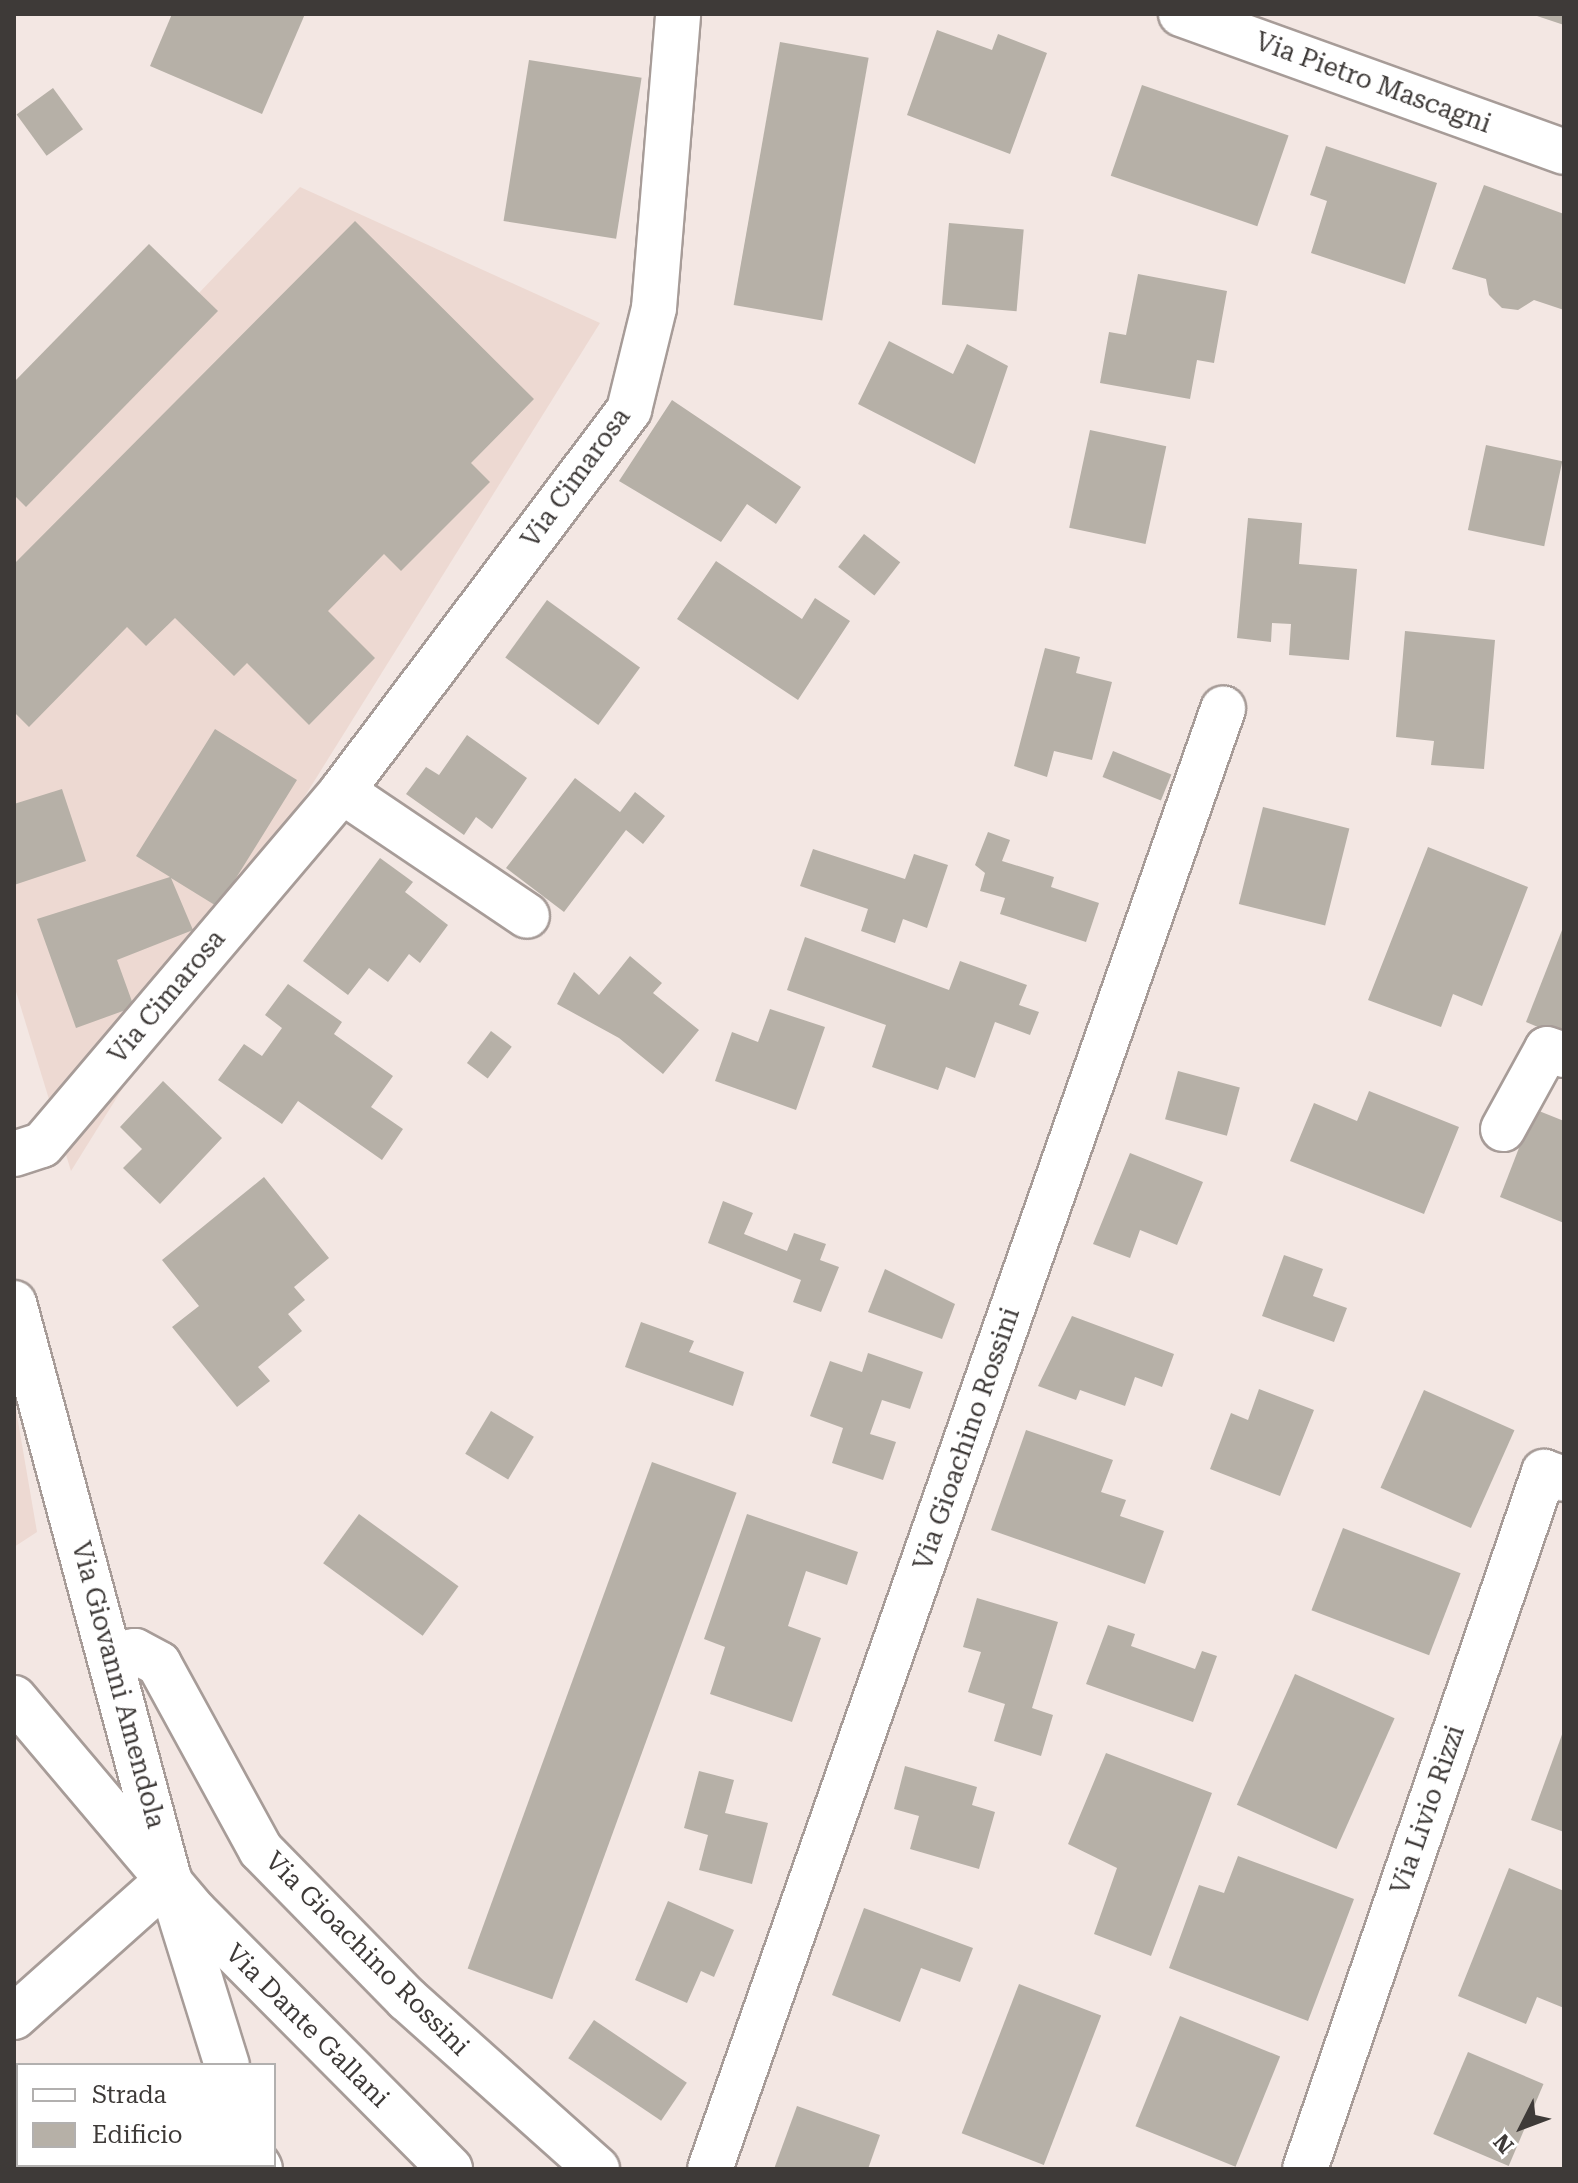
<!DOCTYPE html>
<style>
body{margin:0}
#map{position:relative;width:1578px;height:2183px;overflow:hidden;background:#f3e7e3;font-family:"Roboto Serif",serif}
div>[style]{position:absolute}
.built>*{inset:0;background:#edd9d2}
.building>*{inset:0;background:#b6b0a7;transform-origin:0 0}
.roads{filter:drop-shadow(2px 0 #a79c98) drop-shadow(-2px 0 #a79c98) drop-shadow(0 2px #a79c98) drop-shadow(0 -2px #a79c98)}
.minor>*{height:44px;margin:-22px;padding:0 22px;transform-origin:22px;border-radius:22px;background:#fff}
.tertiary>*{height:44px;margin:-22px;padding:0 22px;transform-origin:22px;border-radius:22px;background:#fff}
.secondary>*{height:44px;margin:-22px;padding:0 22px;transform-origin:22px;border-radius:22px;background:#fff}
span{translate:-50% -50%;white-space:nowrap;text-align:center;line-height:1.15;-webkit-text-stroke:8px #fff;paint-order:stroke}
.street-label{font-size:26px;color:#3e3a38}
.frame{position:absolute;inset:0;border:16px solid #3e3a38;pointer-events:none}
.legend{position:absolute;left:16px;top:2063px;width:260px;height:104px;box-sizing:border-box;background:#fff;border:2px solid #b2b0af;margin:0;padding:10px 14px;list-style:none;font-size:24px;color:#3e3a38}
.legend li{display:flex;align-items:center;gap:16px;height:40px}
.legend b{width:40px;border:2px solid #b2b0af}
.north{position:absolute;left:1482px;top:2087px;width:80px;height:80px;-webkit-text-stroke:6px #fff;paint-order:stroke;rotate:228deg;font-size:22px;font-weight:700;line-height:32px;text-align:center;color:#3e3a38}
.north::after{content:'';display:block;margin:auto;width:28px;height:36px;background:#3e3a38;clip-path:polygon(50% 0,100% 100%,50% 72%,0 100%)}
</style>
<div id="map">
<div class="built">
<i style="clip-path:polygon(300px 187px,600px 323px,71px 1171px,14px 985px,14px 487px)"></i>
<i style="clip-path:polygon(14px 1398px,37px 1532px,14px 1547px)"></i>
</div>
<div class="building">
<i style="clip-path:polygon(172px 14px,305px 14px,262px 114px,150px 66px)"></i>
<i style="clip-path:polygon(1535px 14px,1564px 14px,1564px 25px,1534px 15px)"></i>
<i style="clip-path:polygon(937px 30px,992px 50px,998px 34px,1047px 53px,1010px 154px,907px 115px)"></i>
<i style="left:780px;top:42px;width:90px;height:267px;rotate:10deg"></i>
<i style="left:529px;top:60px;width:114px;height:163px;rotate:9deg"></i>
<i style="left:1142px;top:85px;width:155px;height:96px;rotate:19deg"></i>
<i style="left:53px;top:88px;width:51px;height:45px;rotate:54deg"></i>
<i style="clip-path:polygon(1326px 146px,1437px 183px,1405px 284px,1311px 253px,1327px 201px,1310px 195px)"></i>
<i style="clip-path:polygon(1484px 185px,1564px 214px,1564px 310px,1534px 300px,1518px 310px,1502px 308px,1489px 295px,1486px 279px,1452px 269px)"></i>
<i style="clip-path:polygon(355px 221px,534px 399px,471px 463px,490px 482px,401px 571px,384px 554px,328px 611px,375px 658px,309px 725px,247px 663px,234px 676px,175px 618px,146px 646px,127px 627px,29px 727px,14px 712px,14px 564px)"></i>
<i style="left:949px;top:223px;width:75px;height:82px;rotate:5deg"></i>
<i style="clip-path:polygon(149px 244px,218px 311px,26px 507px,14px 495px,14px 382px)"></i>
<i style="clip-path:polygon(1138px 274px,1227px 291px,1214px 363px,1197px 360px,1190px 399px,1100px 383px,1109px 332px,1126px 335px)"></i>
<i style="clip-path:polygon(889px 341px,953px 374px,967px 344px,1008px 366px,975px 464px,858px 404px)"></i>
<i style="clip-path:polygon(672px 400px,801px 487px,776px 524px,747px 504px,721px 542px,619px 481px)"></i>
<i style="left:1090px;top:430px;width:78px;height:100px;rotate:12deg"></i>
<i style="left:1486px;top:445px;width:78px;height:87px;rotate:12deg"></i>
<i style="clip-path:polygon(1248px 518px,1302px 523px,1299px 564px,1357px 569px,1349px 660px,1289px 655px,1291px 624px,1272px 623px,1271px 642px,1237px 638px)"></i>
<i style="left:864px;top:534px;width:46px;height:42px;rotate:38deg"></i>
<i style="clip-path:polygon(716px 561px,802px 619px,815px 598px,850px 621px,798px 700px,677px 619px)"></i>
<i style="left:547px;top:600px;width:115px;height:71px;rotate:36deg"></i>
<i style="clip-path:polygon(1405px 631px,1495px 640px,1484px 769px,1431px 765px,1434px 741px,1396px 737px)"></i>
<i style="clip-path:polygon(1045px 648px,1080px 657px,1076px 673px,1112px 682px,1092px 760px,1054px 751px,1047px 777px,1014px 766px)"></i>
<i style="clip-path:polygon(215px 729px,297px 780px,218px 907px,171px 878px,193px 930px,117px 960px,134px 1007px,76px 1028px,37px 919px,170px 877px,136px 856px)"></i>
<i style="clip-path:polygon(467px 735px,527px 778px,492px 829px,476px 817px,464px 835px,406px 794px,426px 767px,439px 775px)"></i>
<i style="left:1113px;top:751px;width:63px;height:28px;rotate:22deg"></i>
<i style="clip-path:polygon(575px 778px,620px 812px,635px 792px,665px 816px,643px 844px,626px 830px,564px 912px,506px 868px)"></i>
<i style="clip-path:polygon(62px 789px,86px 861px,14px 885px,14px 804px)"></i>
<i style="left:1263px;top:807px;width:89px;height:100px;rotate:14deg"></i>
<i style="clip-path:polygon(988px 832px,1010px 840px,1002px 861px,1054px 877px,1051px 887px,1099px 903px,1086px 942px,1000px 914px,1005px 898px,980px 891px,985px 873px,975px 865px)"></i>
<i style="clip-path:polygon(1428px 847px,1528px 887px,1482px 1006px,1453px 994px,1441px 1027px,1368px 1000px)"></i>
<i style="clip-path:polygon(813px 849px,905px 879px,914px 854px,948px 865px,927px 928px,903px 919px,895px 943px,861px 931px,868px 909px,800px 886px)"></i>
<i style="clip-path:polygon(380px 858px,413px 882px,405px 892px,448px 925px,420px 963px,409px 954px,388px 982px,369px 968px,348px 995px,303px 961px)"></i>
<i style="clip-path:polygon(1564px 925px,1564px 1038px,1526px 1022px)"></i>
<i style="clip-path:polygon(805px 937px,949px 990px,960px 961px,1027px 985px,1019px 1005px,1039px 1012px,1030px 1035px,995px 1022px,975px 1078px,946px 1067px,938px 1090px,872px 1067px,886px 1025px,787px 990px)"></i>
<i style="clip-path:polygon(630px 956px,662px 983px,653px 993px,699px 1030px,663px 1074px,619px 1038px,557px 1004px,574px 972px,599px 995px)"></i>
<i style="clip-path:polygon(288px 984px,342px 1022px,334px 1034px,393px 1076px,371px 1107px,403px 1129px,382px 1160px,298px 1101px,282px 1124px,218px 1080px,244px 1044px,262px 1056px,282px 1028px,265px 1015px)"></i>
<i style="clip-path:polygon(770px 1009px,825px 1027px,796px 1110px,715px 1081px,732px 1032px,758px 1042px)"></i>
<i style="left:491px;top:1031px;width:26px;height:40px;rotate:37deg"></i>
<i style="left:1178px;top:1071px;width:64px;height:50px;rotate:15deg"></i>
<i style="clip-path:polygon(163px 1081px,222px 1138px,160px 1204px,123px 1168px,142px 1149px,120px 1127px)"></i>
<i style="clip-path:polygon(1369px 1091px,1459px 1127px,1424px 1214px,1290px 1161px,1314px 1103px,1357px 1121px)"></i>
<i style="clip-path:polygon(1534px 1109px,1564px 1121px,1564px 1223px,1500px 1197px)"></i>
<i style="clip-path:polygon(1130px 1153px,1203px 1182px,1177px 1245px,1140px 1230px,1130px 1258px,1093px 1244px)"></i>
<i style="clip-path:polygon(264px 1177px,329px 1258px,294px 1287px,305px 1300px,288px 1314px,302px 1331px,258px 1367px,270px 1381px,237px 1407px,172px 1327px,199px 1306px,162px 1260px)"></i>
<i style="clip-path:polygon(723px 1201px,753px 1213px,744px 1234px,787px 1251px,794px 1233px,826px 1244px,820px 1260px,839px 1267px,821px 1312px,793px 1302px,801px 1280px,708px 1243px)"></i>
<i style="clip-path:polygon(1284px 1255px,1323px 1269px,1313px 1296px,1347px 1308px,1334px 1342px,1262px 1316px)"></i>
<i style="clip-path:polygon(885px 1269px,955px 1304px,942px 1339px,868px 1312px)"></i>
<i style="clip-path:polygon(1072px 1316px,1174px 1354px,1162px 1387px,1135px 1377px,1125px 1406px,1080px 1390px,1076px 1400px,1038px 1386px)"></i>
<i style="clip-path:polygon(641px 1322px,694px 1341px,689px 1352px,744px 1372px,733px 1406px,625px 1367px)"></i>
<i style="clip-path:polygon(868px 1353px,923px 1372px,910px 1409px,882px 1400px,870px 1434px,896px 1442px,883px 1480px,832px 1463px,843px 1428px,810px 1416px,830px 1361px,862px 1372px)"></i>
<i style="clip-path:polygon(1259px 1389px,1314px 1410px,1280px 1496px,1210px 1469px,1231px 1413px,1248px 1420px)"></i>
<i style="left:1424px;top:1390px;width:99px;height:107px;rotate:24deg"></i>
<i style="left:491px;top:1411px;width:50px;height:50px;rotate:31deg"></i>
<i style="clip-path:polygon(1026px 1430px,1113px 1460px,1101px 1492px,1126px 1500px,1120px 1516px,1164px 1531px,1145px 1584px,991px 1530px)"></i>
<i style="left:652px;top:1462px;width:90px;height:539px;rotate:20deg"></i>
<i style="left:359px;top:1514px;width:123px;height:61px;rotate:36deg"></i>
<i style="clip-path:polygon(747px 1514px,858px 1552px,847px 1585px,806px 1571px,788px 1626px,821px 1638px,792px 1722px,710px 1694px,725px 1647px,704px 1639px)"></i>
<i style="left:1343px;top:1528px;width:126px;height:88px;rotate:21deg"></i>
<i style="clip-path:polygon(977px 1598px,1058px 1622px,1032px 1708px,1053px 1715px,1041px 1756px,994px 1741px,1005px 1704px,968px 1692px,981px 1652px,963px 1647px)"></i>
<i style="clip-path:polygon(1108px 1625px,1135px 1634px,1131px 1646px,1195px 1669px,1202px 1651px,1217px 1656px,1193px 1722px,1086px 1684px)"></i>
<i style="left:1295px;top:1674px;width:109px;height:143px;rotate:24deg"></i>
<i style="clip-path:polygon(1564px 1729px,1564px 1832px,1531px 1820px)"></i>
<i style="clip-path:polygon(1106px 1753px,1212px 1793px,1151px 1956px,1094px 1934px,1117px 1868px,1068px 1844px)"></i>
<i style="clip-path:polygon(905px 1766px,977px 1787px,972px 1805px,995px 1812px,979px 1869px,910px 1849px,919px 1816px,894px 1809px)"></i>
<i style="clip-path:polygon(699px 1771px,734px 1780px,725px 1813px,768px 1823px,752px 1884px,699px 1870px,708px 1835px,684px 1828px)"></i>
<i style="clip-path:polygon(1238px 1856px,1354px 1899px,1308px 2021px,1169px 1968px,1199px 1885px,1224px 1893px)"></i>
<i style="clip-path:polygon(1509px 1868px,1564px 1891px,1564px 2008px,1537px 1997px,1526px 2024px,1458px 1996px)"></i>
<i style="clip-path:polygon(668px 1901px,734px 1930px,714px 1977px,701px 1971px,687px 2003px,635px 1980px)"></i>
<i style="clip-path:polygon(864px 1908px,973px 1948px,960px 1982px,921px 1968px,900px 2022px,832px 1995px)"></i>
<i style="left:1019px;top:1984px;width:88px;height:160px;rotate:21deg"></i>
<i style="left:1180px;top:2016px;width:108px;height:119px;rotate:22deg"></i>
<i style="left:594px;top:2020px;width:112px;height:46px;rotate:34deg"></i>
<i style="left:1468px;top:2052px;width:82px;height:89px;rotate:23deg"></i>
<i style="clip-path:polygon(14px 2084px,18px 2165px,34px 2165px,30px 2169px,14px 2169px)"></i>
<i style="clip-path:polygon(797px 2106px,880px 2135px,868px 2169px,774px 2169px)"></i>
</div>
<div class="roads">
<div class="minor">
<i style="left:1181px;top:14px;width:407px;rotate:19.8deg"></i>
<i style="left:342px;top:791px;width:223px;rotate:34deg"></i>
<i style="left:1503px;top:1129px;width:91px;rotate:-61.2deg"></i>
<i style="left:1547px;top:1049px;width:18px;rotate:19deg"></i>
<i style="left:14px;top:1154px;width:29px;rotate:-18deg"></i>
<i style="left:42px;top:1145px;width:464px;rotate:-49.7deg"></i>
<i style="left:342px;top:791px;width:477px;rotate:-53deg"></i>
<i style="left:629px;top:410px;width:105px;rotate:-76.2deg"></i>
<i style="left:654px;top:308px;width:295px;rotate:-85.3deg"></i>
<i style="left:112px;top:1655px;width:23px;rotate:-10deg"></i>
<i style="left:135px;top:1651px;width:27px;rotate:28deg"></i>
<i style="left:159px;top:1664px;width:212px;rotate:61.3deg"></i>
<i style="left:261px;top:1850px;width:209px;rotate:45.6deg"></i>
<i style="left:407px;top:1999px;width:255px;rotate:41.8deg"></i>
<i style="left:14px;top:2017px;width:208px;rotate:-41.7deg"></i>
<i style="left:710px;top:2169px;width:1548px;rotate:-70.64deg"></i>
<i style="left:1305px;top:2169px;width:737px;rotate:-71.07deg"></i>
<i style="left:1544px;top:1472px;width:21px;rotate:19deg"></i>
</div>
<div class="tertiary">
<i style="left:14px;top:1698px;width:280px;rotate:49.8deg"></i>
<i style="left:195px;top:1912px;width:362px;rotate:45.2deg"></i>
</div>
<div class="secondary">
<i style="left:14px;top:1303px;width:596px;rotate:74.94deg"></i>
<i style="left:169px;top:1879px;width:195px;rotate:72.7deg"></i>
<i style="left:258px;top:2165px;width:4px;rotate:63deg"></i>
</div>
</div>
<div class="street-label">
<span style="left:1373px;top:83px;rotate:20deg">Via Pietro Mascagni</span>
<span style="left:576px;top:478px;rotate:-54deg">Via Cimarosa</span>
<span style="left:167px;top:997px;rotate:-50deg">Via Cimarosa</span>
<span style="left:967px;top:1439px;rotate:-71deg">Via Gioachino Rossini</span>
<span style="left:118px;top:1685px;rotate:75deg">Via Giovanni Amendola</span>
<span style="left:1428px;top:1810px;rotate:-71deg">Via Livio Rizzi</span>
<span style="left:367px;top:1954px;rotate:45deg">Via Gioachino Rossini</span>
<span style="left:307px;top:2026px;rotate:45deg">Via Dante Gallani</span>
</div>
<div class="frame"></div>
<ul class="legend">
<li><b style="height:10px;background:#fff"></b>Strada</li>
<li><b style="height:22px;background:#b6b0a7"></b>Edificio</li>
</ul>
<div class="north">N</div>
</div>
